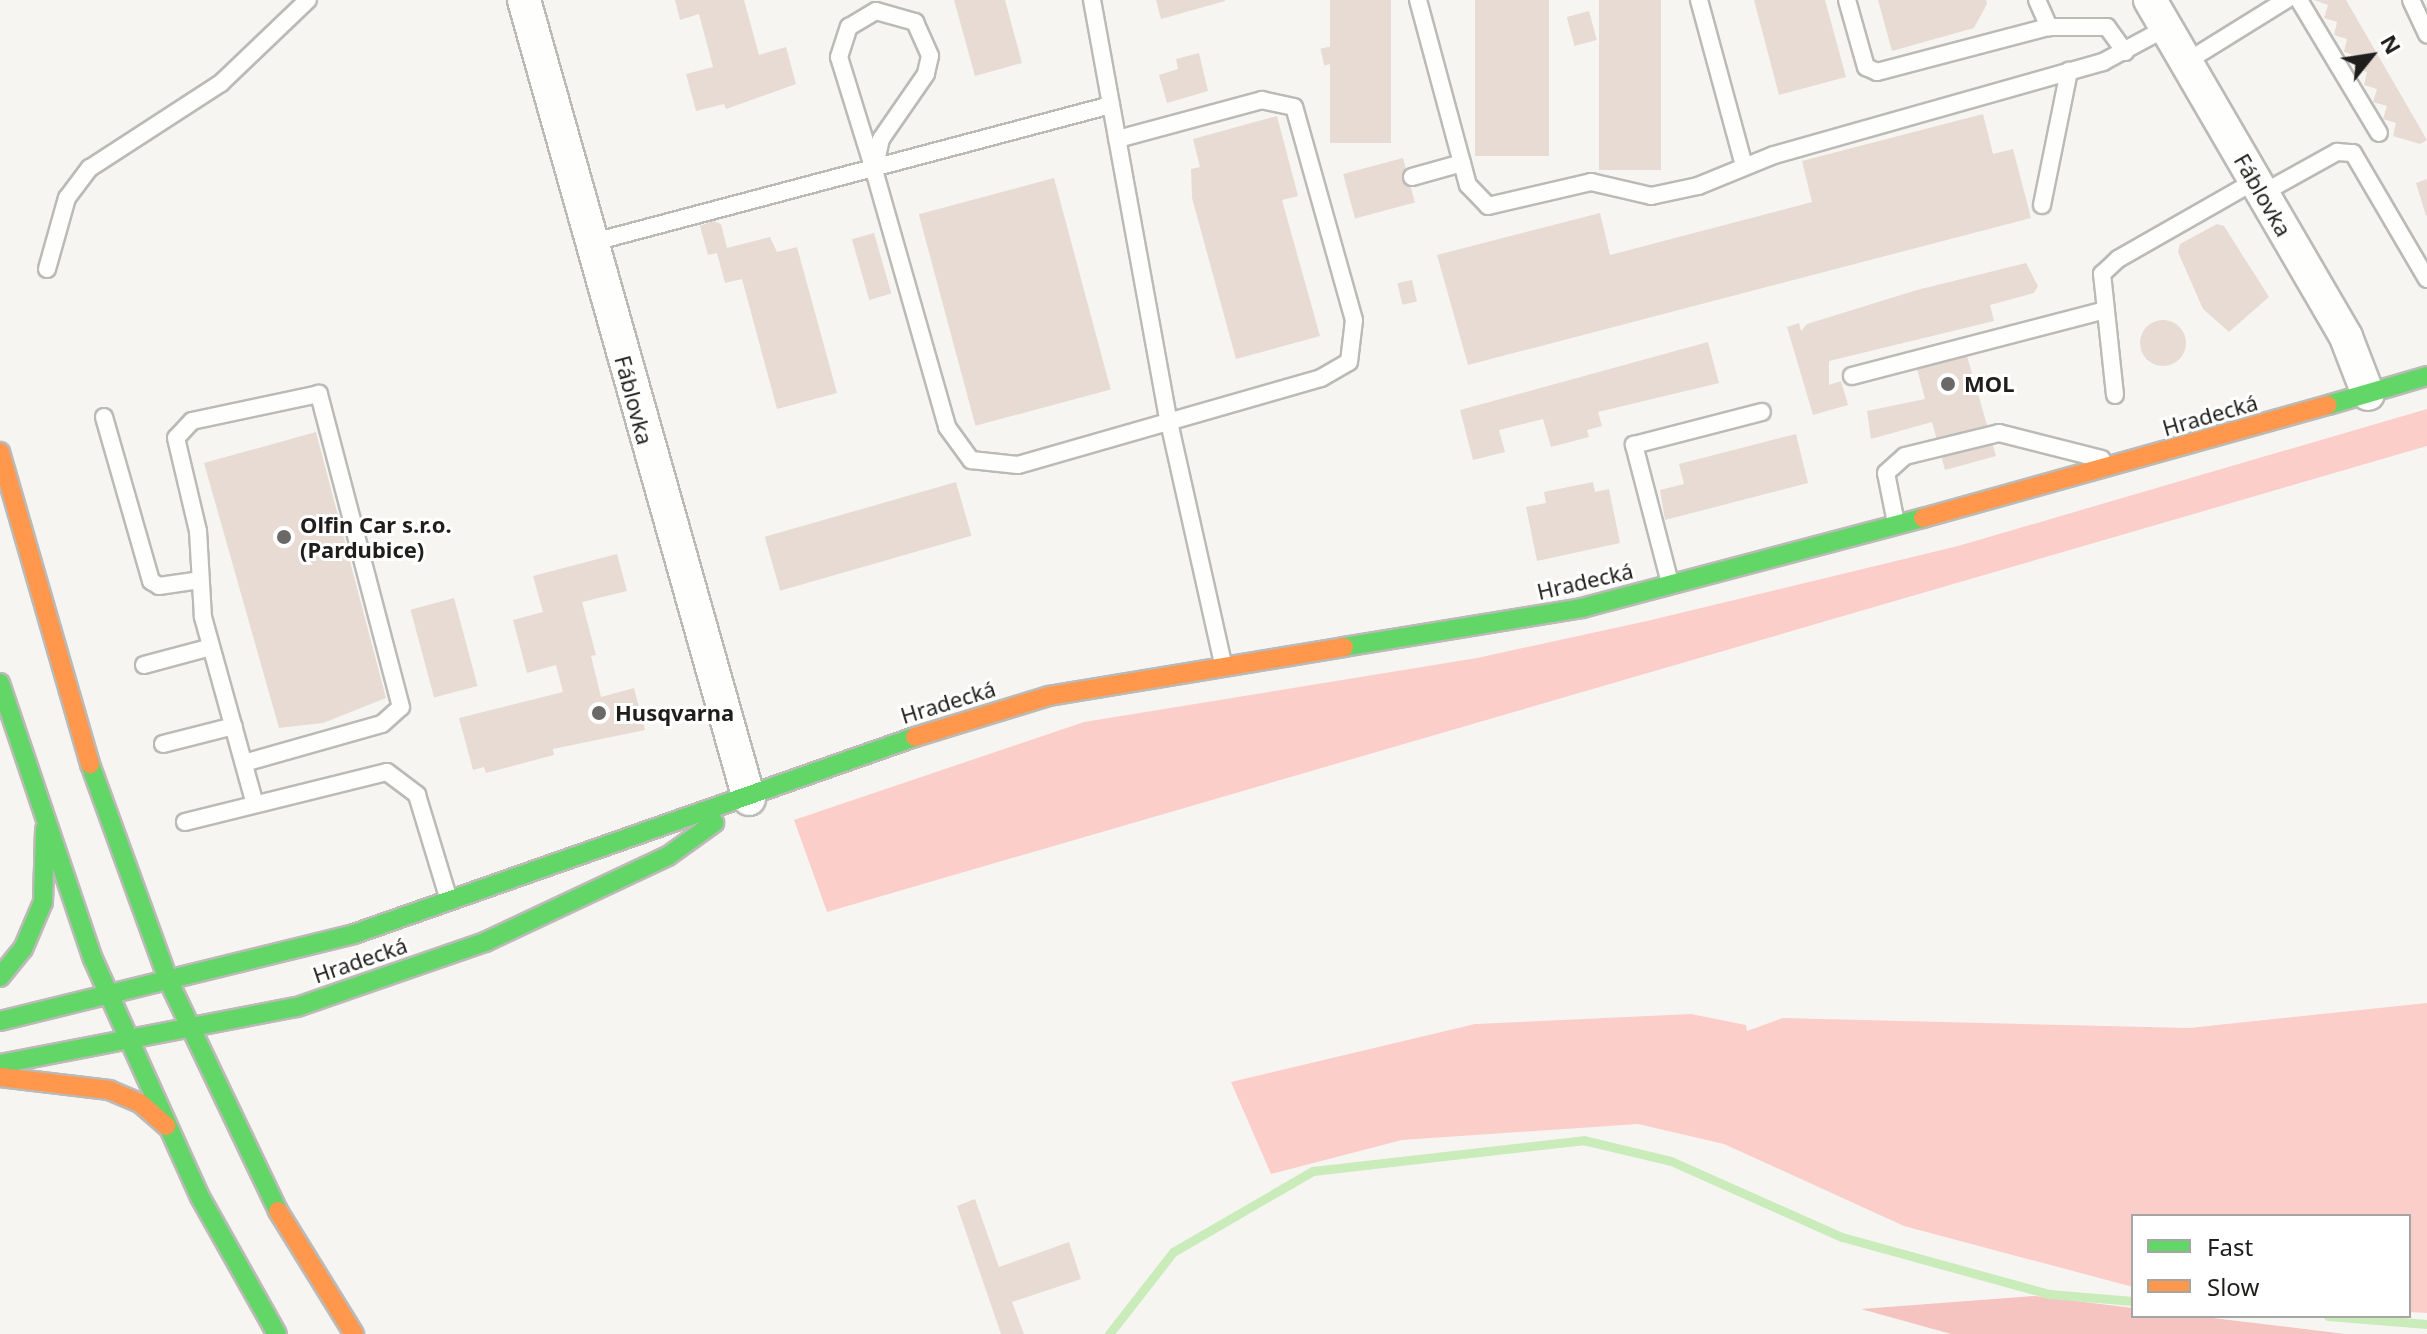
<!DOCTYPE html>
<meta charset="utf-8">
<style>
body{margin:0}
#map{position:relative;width:2427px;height:1334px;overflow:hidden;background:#f7f5f2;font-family:"Noto Sans",sans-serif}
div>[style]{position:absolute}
.green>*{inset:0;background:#fbceca}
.forest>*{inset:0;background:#f5c4c0}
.stream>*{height:9px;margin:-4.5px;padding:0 4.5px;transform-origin:4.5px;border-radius:4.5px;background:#c9ecba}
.building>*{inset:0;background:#e7dbd3;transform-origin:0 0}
.round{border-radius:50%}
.roads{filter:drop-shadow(2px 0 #bbbab7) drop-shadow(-2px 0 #bbbab7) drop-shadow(0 2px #bbbab7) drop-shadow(0 -2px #bbbab7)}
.lane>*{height:16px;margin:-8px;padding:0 8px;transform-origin:8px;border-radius:8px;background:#fefefd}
.street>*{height:32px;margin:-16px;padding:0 16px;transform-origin:16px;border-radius:16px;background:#fefefd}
.fast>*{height:18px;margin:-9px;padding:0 9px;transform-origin:9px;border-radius:9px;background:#63d668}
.slow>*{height:18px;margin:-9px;padding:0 9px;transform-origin:9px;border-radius:9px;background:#ff974d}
.dots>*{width:22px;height:22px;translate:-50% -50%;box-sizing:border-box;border:4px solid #fff;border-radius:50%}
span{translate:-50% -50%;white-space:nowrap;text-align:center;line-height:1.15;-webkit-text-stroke:6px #fff;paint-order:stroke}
.street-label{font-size:22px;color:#1f1e1c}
.poi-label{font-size:22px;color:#1f1e1c;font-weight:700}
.left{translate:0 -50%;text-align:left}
.legend{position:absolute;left:2131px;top:1214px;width:280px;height:104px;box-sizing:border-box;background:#fff;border:2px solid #a5a5a4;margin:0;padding:10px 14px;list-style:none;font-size:24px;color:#1f1e1c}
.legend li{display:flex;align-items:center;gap:16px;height:40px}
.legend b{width:40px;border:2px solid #a5a5a4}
.north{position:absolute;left:2331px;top:16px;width:80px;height:80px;-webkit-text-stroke:6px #fff;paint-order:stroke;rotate:60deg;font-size:22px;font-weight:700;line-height:32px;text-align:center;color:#1f1e1c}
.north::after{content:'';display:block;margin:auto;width:28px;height:36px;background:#1f1e1c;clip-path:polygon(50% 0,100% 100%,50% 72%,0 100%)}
</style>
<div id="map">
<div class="green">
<i style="clip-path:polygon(2427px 409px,2427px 446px,827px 912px,794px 820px,1084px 722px,1477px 658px,1647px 621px,1958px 546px)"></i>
<i style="clip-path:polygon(2427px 1003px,2427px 1313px,2409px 1312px,2409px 1216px,2133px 1216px,2133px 1287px,1904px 1226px,1724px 1144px,1638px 1124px,1402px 1140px,1271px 1174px,1231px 1082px,1475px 1024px,1691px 1014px,1746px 1025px,1747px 1031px,1783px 1018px,2189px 1028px)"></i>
</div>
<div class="forest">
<i style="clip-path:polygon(2035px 1296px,2133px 1308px,2133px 1316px,2196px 1316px,2345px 1334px,1951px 1334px,1861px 1309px)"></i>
</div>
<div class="stream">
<i style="left:2328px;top:1316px;width:99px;rotate:4.6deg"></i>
<i style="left:1109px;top:1334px;width:104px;rotate:-52deg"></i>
<i style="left:1173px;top:1252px;width:162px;rotate:-30.1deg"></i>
<i style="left:1313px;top:1171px;width:272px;rotate:-6.5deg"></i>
<i style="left:1583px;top:1140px;width:90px;rotate:13.4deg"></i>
<i style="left:1671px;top:1161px;width:187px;rotate:24deg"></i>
<i style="left:1842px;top:1237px;width:215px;rotate:15.4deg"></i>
<i style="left:2049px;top:1294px;width:84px;rotate:4.8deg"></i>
</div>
<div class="building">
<i style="clip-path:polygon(675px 0,744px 0,759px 55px,786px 47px,796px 84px,726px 109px,724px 104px,696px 111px,686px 74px,713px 67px,699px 14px,680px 20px)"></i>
<i style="clip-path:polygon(954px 0,1005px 0,1022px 63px,975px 76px)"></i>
<i style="clip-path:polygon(1156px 0,1225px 0,1225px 1px,1161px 19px)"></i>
<i style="left:1330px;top:0;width:61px;height:143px"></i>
<i style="left:1475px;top:0;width:74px;height:156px"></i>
<i style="left:1599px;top:0;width:62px;height:170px"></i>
<i style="clip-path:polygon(1754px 0,1825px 0,1846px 77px,1779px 95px)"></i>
<i style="clip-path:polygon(1878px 0,1986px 0,1987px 4px,1974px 28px,1892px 51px)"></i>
<i style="clip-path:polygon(2314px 0,2346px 0,2427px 140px,2420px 144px,2393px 136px,2396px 123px,2383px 119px,2387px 106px,2373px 102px,2377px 89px,2364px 85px,2367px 72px,2354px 68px,2357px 56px,2344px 52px,2347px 39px,2334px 35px,2337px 22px,2324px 18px,2328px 5px)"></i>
<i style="left:1589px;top:11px;width:30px;height:23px;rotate:75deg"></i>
<i style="left:1337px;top:45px;width:17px;height:17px;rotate:77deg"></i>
<i style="clip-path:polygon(1199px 53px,1208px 91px,1167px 103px,1159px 75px,1178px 69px,1176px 59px)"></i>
<i style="clip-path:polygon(1983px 114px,1993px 154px,2013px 149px,2031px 218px,1468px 365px,1437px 255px,1600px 213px,1610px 255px,1812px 202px,1802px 161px)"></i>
<i style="clip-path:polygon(1277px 116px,1298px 196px,1282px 200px,1320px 336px,1236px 359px,1192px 198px,1191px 169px,1200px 167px,1193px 139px)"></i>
<i style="left:1403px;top:158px;width:46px;height:62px;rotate:75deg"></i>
<i style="left:1054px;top:178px;width:219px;height:140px;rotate:75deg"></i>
<i style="clip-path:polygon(2427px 179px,2427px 215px,2426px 216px,2416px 183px)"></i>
<i style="clip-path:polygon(713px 221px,721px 224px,727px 248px,770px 237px,777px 252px,797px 247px,837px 393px,777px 409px,742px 279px,725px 283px,717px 253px,708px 255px,700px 226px)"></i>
<i style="clip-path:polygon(2217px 224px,2224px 226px,2269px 297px,2229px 332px,2203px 309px,2178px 252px,2180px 244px)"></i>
<i style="left:874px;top:233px;width:63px;height:23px;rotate:74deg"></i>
<i style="clip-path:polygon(2026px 263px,2038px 286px,2034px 293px,1990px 305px,1994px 321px,1829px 361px,1829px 385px,1841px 381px,1848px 405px,1813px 415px,1787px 327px,1799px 323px,1801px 331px,1807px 324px,1917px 290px)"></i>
<i style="left:1412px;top:280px;width:22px;height:15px;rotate:77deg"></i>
<i class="round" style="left:2140px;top:320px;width:46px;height:46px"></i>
<i style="clip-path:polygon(1708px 342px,1719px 383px,1598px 412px,1602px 426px,1587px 430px,1589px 437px,1551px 447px,1543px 419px,1499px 430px,1505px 452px,1473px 460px,1460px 410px)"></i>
<i style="clip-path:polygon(1967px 356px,1996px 456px,1945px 470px,1932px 422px,1871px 439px,1867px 411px,1925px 399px,1917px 369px)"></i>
<i style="clip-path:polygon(316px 432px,386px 698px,323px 723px,279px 728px,204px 463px)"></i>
<i style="clip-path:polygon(1796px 434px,1808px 483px,1665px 520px,1660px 490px,1684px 484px,1679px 464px)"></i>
<i style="left:956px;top:482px;width:56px;height:199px;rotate:74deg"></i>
<i style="clip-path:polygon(1593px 482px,1595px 492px,1609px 489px,1620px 543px,1537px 561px,1526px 507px,1546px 503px,1544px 492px)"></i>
<i style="clip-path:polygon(617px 554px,627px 591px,582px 602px,596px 655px,591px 656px,601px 697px,634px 688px,645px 730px,553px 749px,554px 755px,486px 773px,484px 767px,473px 770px,459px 718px,563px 692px,556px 665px,527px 673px,513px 620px,543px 612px,533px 576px)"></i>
<i style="left:454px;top:598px;width:91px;height:45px;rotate:75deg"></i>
<i style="clip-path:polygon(975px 1199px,999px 1267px,1069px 1242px,1081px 1279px,1012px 1302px,1024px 1334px,1001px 1334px,957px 1206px)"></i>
</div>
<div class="roads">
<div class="lane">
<i style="left:1092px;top:0;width:429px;rotate:79.7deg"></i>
<i style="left:1169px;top:422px;width:248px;rotate:77.4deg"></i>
<i style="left:1418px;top:0;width:192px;rotate:74.9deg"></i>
<i style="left:1468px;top:185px;width:29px;rotate:46deg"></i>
<i style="left:1488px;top:206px;width:106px;rotate:-13.1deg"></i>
<i style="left:1591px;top:182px;width:62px;rotate:13.1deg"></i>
<i style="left:1651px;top:196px;width:48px;rotate:-12deg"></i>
<i style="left:1698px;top:186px;width:82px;rotate:-22.2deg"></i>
<i style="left:1774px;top:155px;width:342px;rotate:-15.8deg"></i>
<i style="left:2103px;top:62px;width:72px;rotate:-28.4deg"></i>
<i style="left:1699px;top:0;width:172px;rotate:74.8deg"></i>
<i style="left:1847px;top:0;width:70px;rotate:74.2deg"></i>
<i style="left:1866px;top:67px;width:12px;rotate:24deg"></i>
<i style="left:1877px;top:72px;width:178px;rotate:-14.7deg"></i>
<i style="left:2037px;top:0;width:30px;rotate:66deg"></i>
<i style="left:2049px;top:27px;width:58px"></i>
<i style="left:2107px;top:27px;width:31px;rotate:54deg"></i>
<i style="left:2299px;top:0;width:155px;rotate:59deg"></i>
<i style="left:2411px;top:0;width:38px;rotate:65deg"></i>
<i style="left:876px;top:11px;width:41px;rotate:15.8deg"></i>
<i style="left:915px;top:22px;width:37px;rotate:66deg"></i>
<i style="left:930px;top:56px;width:18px;rotate:103deg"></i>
<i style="left:926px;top:74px;width:79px;rotate:124.7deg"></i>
<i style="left:881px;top:139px;width:32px;rotate:103deg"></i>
<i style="left:874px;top:170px;width:118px;rotate:-107.2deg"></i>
<i style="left:839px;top:57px;width:32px;rotate:-72deg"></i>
<i style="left:849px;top:27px;width:31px;rotate:-31deg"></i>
<i style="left:2186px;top:62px;width:118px;rotate:-31.8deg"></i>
<i style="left:874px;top:170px;width:267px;rotate:74.1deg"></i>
<i style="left:947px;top:427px;width:41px;rotate:54deg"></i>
<i style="left:971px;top:460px;width:47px;rotate:6.1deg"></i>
<i style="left:1018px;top:465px;width:315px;rotate:-16deg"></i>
<i style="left:1321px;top:378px;width:32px;rotate:-30deg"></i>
<i style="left:1349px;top:362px;width:42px;rotate:-83.2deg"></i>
<i style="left:1354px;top:320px;width:221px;rotate:-105.7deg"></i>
<i style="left:1294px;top:107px;width:33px;rotate:-168deg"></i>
<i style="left:1262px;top:100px;width:150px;rotate:164.9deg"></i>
<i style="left:1412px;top:177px;width:52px;rotate:-15.6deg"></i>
<i style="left:2263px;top:193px;width:85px;rotate:-29deg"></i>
<i style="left:2337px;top:152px;width:16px;rotate:4deg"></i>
<i style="left:2353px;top:153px;width:146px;rotate:59.6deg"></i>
<i style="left:2042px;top:205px;width:137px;rotate:-78.6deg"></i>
<i style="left:590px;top:243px;width:539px;rotate:-14.84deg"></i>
<i style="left:47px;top:269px;width:74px;rotate:-74.3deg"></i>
<i style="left:67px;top:198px;width:38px;rotate:-53deg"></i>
<i style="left:90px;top:168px;width:156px;rotate:-33deg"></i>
<i style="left:221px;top:83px;width:120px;rotate:-43.7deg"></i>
<i style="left:1852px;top:376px;width:258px;rotate:-14.6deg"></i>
<i style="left:2115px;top:395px;width:122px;rotate:-96.1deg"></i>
<i style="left:2102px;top:274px;width:22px;rotate:-43deg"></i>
<i style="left:2118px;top:259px;width:158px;rotate:-29.7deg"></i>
<i style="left:104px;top:417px;width:171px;rotate:74deg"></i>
<i style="left:151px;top:581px;width:9px;rotate:32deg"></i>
<i style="left:159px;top:586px;width:41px;rotate:-8.3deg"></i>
<i style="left:1896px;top:523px;width:51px;rotate:-101.3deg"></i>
<i style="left:1886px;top:473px;width:25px;rotate:-42deg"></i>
<i style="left:1905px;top:456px;width:97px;rotate:-13.7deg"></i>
<i style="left:1999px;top:433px;width:106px;rotate:14.2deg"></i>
<i style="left:1670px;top:583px;width:143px;rotate:-104.6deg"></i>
<i style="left:1634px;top:445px;width:132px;rotate:-14.5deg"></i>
<i style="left:144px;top:665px;width:69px;rotate:-15deg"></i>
<i style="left:163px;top:744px;width:73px;rotate:-14.2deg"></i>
<i style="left:244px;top:763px;width:143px;rotate:-15.8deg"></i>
<i style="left:382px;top:724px;width:25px;rotate:-42deg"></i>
<i style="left:401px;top:707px;width:324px;rotate:-104.7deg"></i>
<i style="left:319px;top:394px;width:130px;rotate:168deg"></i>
<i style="left:192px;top:421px;width:23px;rotate:133deg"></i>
<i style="left:176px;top:438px;width:96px;rotate:76.7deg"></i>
<i style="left:198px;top:531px;width:86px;rotate:86.7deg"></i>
<i style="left:203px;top:617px;width:194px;rotate:74.5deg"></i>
<i style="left:185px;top:822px;width:208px;rotate:-13.9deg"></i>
<i style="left:387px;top:772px;width:38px;rotate:37deg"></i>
<i style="left:417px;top:795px;width:107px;rotate:73.1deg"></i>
</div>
<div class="street">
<i style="left:524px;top:0;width:830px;rotate:74.27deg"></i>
<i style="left:2150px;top:0;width:390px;rotate:59.8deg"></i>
<i style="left:2346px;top:337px;width:61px;rotate:68.9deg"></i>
</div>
<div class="fast">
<i style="left:2328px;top:405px;width:103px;rotate:-16.3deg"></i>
<i style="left:1344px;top:647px;width:241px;rotate:-9.3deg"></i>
<i style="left:1582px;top:608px;width:353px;rotate:-14.8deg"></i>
<i style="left:0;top:683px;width:291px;rotate:71.4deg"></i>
<i style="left:93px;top:959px;width:261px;rotate:65.8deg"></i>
<i style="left:200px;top:1197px;width:157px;rotate:60.7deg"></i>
<i style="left:90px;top:764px;width:232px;rotate:70.1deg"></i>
<i style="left:169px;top:982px;width:254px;rotate:64.5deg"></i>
<i style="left:0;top:977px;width:36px;rotate:-51deg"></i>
<i style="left:23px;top:949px;width:51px;rotate:-66.9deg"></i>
<i style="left:43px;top:902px;width:73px;rotate:-88.4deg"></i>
<i style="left:0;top:1021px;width:365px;rotate:-13.8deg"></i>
<i style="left:354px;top:934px;width:595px;rotate:-19.35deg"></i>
<i style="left:0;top:1064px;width:302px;rotate:-10.9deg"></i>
<i style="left:297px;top:1007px;width:199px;rotate:-19.1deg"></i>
<i style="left:485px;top:942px;width:202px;rotate:-25.2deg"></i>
<i style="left:668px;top:856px;width:57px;rotate:-35.7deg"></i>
</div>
<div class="slow">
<i style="left:0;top:452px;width:325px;rotate:73.9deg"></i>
<i style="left:1923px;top:518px;width:420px;rotate:-15.6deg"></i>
<i style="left:915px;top:737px;width:140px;rotate:-17deg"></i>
<i style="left:1049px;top:696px;width:299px;rotate:-9.4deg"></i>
<i style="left:0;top:1077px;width:110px;rotate:6.8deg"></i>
<i style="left:109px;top:1090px;width:34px;rotate:23deg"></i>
<i style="left:140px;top:1103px;width:35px;rotate:41deg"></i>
<i style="left:278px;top:1211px;width:145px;rotate:58.3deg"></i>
</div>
</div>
<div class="dots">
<i style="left:1948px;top:384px;background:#6b6967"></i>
<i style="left:284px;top:537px;background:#6b6967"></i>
<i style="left:599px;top:713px;background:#6b6967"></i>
</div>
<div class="street-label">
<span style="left:2263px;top:195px;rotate:60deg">Fáblovka</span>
<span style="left:634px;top:400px;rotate:75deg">Fáblovka</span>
<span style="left:2210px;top:415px;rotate:-16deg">Hradecká</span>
<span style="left:1585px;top:581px;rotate:-13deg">Hradecká</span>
<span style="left:948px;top:702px;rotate:-17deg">Hradecká</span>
<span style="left:360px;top:960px;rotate:-19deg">Hradecká</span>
</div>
<div class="poi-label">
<span class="left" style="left:1964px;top:384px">MOL</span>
<span class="left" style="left:300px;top:537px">Olfin Car s.r.o.<br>(Pardubice)</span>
<span class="left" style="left:615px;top:713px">Husqvarna</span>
</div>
<ul class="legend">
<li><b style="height:10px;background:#63d668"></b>Fast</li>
<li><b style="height:10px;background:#ff974d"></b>Slow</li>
</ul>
<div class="north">N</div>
</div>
